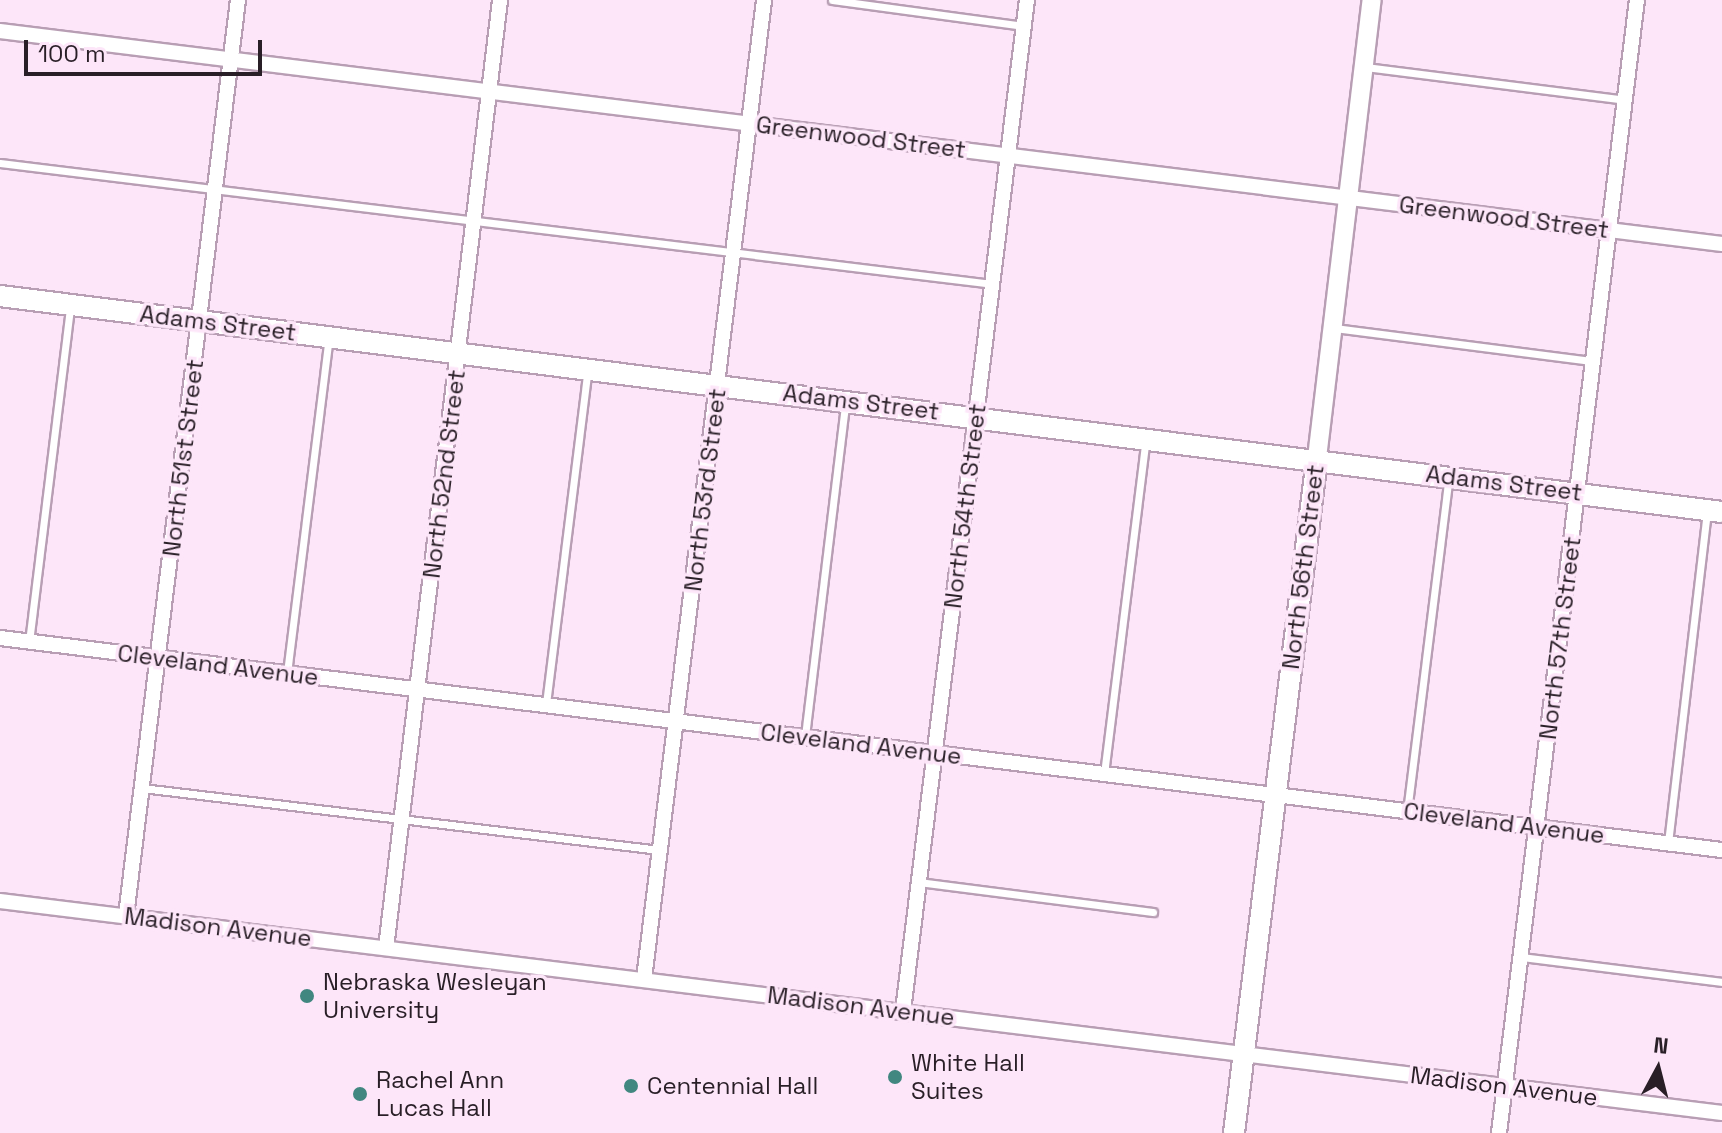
<!DOCTYPE html>
<style>
body{margin:0}
#map{position:relative;width:1722px;height:1133px;overflow:hidden;background:#fde6f9;font-family:"Space Grotesk",sans-serif}
div>[style]{position:absolute}
.roads{filter:drop-shadow(2px 0 #b89eb4) drop-shadow(-2px 0 #b89eb4) drop-shadow(0 2px #b89eb4) drop-shadow(0 -2px #b89eb4)}
.service>*{height:7px;margin:-3.5px;padding:0 3.5px;transform-origin:3.5px;border-radius:3.5px;background:#fff}
.minor>*{height:14px;margin:-7px;padding:0 7px;transform-origin:7px;border-radius:7px;background:#fff}
.tertiary>*{height:18px;margin:-9px;padding:0 9px;transform-origin:9px;border-radius:9px;background:#fff}
.secondary>*{height:20px;margin:-10px;padding:0 10px;transform-origin:10px;border-radius:10px;background:#fff}
.dots>*{width:22px;height:22px;translate:-50% -50%;box-sizing:border-box;border:4px solid #fde6f9;border-radius:50%}
span{translate:-50% -50%;white-space:nowrap;text-align:center;line-height:1.15;-webkit-text-stroke:7px #fde6f9;paint-order:stroke}
.street-label{font-size:24px;color:#291f27}
.poi-label{font-size:24px;color:#291f27}
.left{translate:0 -50%;text-align:left}
.north{position:absolute;left:1618px;top:1029px;width:80px;height:80px;-webkit-text-stroke:6px #fde6f9;paint-order:stroke;rotate:7deg;font-size:22px;font-weight:700;line-height:32px;text-align:center;color:#291f27}
.north::after{content:'';display:block;margin:auto;width:28px;height:36px;background:#291f27;clip-path:polygon(50% 0,100% 100%,50% 72%,0 100%)}
.scale{position:absolute;left:24px;top:40px;width:238px;height:36px;box-sizing:border-box;border:4px solid #291f27;border-top:0;padding-left:10px;font-size:24px;line-height:28px;white-space:nowrap;color:#291f27;-webkit-text-stroke:6px #fde6f9;paint-order:stroke}
</style>
<div id="map">
<div class="roads">
<div class="service">
<i style="left:832px;top:0;width:194px;rotate:7.7deg"></i>
<i style="left:1365px;top:67px;width:262px;rotate:7.2deg"></i>
<i style="left:0;top:163px;width:999px;rotate:6.95deg"></i>
<i style="left:1334px;top:328px;width:260px;rotate:7.3deg"></i>
<i style="left:29px;top:642px;width:337px;rotate:-83deg"></i>
<i style="left:287px;top:673px;width:338px;rotate:-82.9deg"></i>
<i style="left:546px;top:704px;width:334px;rotate:-82.9deg"></i>
<i style="left:805px;top:736px;width:333px;rotate:-83.1deg"></i>
<i style="left:1104px;top:774px;width:334px;rotate:-82.9deg"></i>
<i style="left:142px;top:788px;width:522px;rotate:6.83deg"></i>
<i style="left:1407px;top:812px;width:334px;rotate:-82.9deg"></i>
<i style="left:1668px;top:843px;width:334px;rotate:-83.3deg"></i>
<i style="left:918px;top:882px;width:237px;rotate:7.3deg"></i>
<i style="left:1521px;top:957px;width:203px;rotate:7.1deg"></i>
</div>
<div class="minor">
<i style="left:0;top:31px;width:1735px;rotate:7.05deg"></i>
<i style="left:0;top:638px;width:1735px;rotate:7.02deg"></i>
<i style="left:0;top:901px;width:1735px;rotate:7.02deg"></i>
<i style="left:126px;top:916px;width:923px;rotate:-83.03deg"></i>
<i style="left:386px;top:948px;width:955px;rotate:-83.14deg"></i>
<i style="left:644px;top:979px;width:986px;rotate:-83.01deg"></i>
<i style="left:903px;top:1011px;width:1019px;rotate:-83.01deg"></i>
<i style="left:1499px;top:1133px;width:1141px;rotate:-83.06deg"></i>
</div>
<div class="tertiary">
<i style="left:1317px;top:458px;width:461px;rotate:-83.2deg"></i>
</div>
<div class="secondary">
<i style="left:0;top:296px;width:1735px;rotate:7.15deg"></i>
<i style="left:1234px;top:1133px;width:680px;rotate:-82.99deg"></i>
</div>
</div>
<div class="dots">
<i style="left:307px;top:996px;background:#418780"></i>
<i style="left:895px;top:1077px;background:#418780"></i>
<i style="left:631px;top:1086px;background:#418780"></i>
<i style="left:360px;top:1094px;background:#418780"></i>
</div>
<div class="street-label">
<span style="left:861px;top:137px;rotate:7deg">Greenwood Street</span>
<span style="left:1504px;top:217px;rotate:7deg">Greenwood Street</span>
<span style="left:218px;top:323px;rotate:7deg">Adams Street</span>
<span style="left:861px;top:402px;rotate:7deg">Adams Street</span>
<span style="left:183px;top:458px;rotate:-83deg">North 51st Street</span>
<span style="left:444px;top:474px;rotate:-83deg">North 52nd Street</span>
<span style="left:1504px;top:483px;rotate:7deg">Adams Street</span>
<span style="left:705px;top:490px;rotate:-83deg">North 53rd Street</span>
<span style="left:965px;top:506px;rotate:-83deg">North 54th Street</span>
<span style="left:1303px;top:567px;rotate:-83deg">North 56th Street</span>
<span style="left:1560px;top:638px;rotate:-83deg">North 57th Street</span>
<span style="left:218px;top:665px;rotate:7deg">Cleveland Avenue</span>
<span style="left:861px;top:744px;rotate:7deg">Cleveland Avenue</span>
<span style="left:1504px;top:823px;rotate:7deg">Cleveland Avenue</span>
<span style="left:218px;top:927px;rotate:7deg">Madison Avenue</span>
<span style="left:861px;top:1006px;rotate:7deg">Madison Avenue</span>
<span style="left:1504px;top:1086px;rotate:7deg">Madison Avenue</span>
</div>
<div class="poi-label">
<span class="left" style="left:323px;top:996px">Nebraska Wesleyan<br>University</span>
<span class="left" style="left:911px;top:1077px">White Hall<br>Suites</span>
<span class="left" style="left:376px;top:1094px">Rachel Ann<br>Lucas Hall</span>
<span class="left" style="left:647px;top:1086px">Centennial Hall</span>
</div>
<div class="north">N</div>
<div class="scale">100 m</div>
</div>
